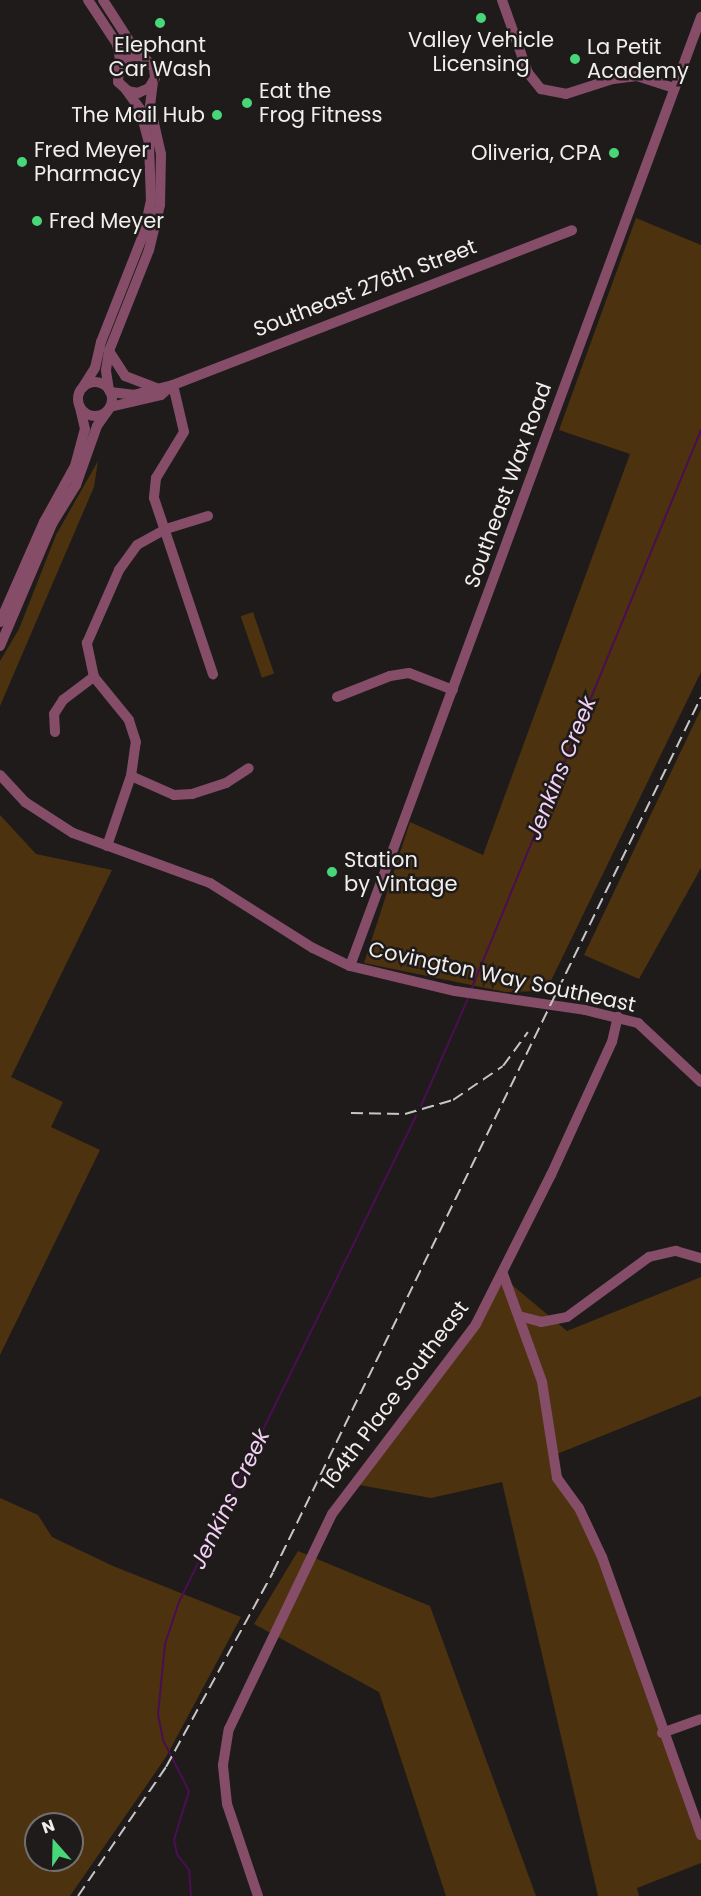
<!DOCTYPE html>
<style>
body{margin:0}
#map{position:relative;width:701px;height:1896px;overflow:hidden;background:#1f1b1b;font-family:Poppins,sans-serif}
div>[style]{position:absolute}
.green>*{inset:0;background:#4c320e;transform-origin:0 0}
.stream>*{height:2px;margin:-1px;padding:0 1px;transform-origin:1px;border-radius:1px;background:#4b0e53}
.minor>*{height:10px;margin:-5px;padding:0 5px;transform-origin:5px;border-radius:5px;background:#864d69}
.minor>.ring{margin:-5px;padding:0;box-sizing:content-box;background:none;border:10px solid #864d69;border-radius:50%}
.rail>*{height:2px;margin-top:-1px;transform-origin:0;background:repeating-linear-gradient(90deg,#c8c5c5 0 12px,transparent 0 18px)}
.dots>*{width:16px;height:16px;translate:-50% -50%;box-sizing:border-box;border:3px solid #1f1b1b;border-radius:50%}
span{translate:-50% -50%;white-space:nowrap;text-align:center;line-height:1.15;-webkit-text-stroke:5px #1f1b1b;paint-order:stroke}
.poi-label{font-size:21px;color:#f1eeee}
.left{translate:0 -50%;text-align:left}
.right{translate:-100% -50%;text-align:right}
.street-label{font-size:21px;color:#f1eeee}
.water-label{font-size:22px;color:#f3d1f6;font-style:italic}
.north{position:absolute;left:24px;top:1812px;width:60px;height:60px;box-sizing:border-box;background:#1f1b1b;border:2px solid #736f6f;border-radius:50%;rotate:340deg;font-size:16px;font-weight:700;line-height:24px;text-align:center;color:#f1eeee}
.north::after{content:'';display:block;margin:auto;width:21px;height:27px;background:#47d779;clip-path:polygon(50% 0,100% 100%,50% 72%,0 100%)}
</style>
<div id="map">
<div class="green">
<i style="clip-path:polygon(636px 218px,701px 245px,701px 672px,546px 991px,505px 992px,364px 963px,410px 822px,483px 855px,630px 454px,559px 430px)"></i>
<i style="clip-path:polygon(98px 461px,94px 487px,0 706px,0 661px,19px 629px,56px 535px)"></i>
<i style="left:253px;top:612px;width:65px;height:13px;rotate:71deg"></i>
<i style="clip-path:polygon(701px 709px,701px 868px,639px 979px,584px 955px)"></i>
<i style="clip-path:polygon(0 815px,36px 854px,112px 870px,11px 1077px,63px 1102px,51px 1127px,100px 1150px,0 1355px)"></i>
<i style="clip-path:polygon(701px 1277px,701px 1396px,552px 1456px,557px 1478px,602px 1557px,701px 1834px,701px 1863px,637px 1888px,639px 1896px,598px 1896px,502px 1482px,431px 1498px,354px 1484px,505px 1279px,567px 1331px)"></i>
<i style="clip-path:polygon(evenodd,0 1498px,38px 1515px,52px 1537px,113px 1566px,241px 1617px,166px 1757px,70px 1896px,0 1896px,0 1498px,36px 1824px,72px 1824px,72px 1860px,36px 1860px,36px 1824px)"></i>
<i style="clip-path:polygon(298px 1551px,430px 1606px,536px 1896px,446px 1896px,379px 1692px,254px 1624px)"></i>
</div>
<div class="stream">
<i style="left:471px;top:990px;width:605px;rotate:-67.67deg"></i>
<i style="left:421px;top:1106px;width:120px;rotate:-66.4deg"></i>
<i style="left:191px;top:1896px;width:26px;rotate:-94deg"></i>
<i style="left:189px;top:1870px;width:20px;rotate:-127deg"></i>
<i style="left:177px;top:1854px;width:14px;rotate:-102deg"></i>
<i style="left:174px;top:1840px;width:51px;rotate:-73deg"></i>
<i style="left:189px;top:1791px;width:57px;rotate:-117deg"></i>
<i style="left:163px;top:1740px;width:26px;rotate:-101deg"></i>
<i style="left:158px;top:1714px;width:70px;rotate:-84.3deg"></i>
<i style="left:165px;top:1644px;width:44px;rotate:-71.6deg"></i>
<i style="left:179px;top:1602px;width:541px;rotate:-64deg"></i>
</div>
<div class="minor">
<i style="left:88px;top:0;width:53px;rotate:56.6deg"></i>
<i style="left:117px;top:44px;width:20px;rotate:79deg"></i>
<i style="left:103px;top:0;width:54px;rotate:57.2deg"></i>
<i style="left:132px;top:45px;width:32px;rotate:46deg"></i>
<i style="left:154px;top:68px;width:10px;rotate:84deg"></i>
<i style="left:155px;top:78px;width:12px;rotate:121deg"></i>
<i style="left:149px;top:88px;width:12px;rotate:156deg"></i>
<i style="left:138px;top:93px;width:10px;rotate:-169deg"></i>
<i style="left:128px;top:91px;width:13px;rotate:-138deg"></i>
<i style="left:118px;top:82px;width:16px;rotate:-86deg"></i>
<i style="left:119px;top:66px;width:16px;rotate:-40deg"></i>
<i style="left:131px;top:56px;width:12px;rotate:5deg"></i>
<i style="left:502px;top:0;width:77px;rotate:70.4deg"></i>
<i style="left:528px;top:73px;width:21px;rotate:51deg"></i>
<i style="left:541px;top:89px;width:25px;rotate:11deg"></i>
<i style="left:566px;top:94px;width:49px;rotate:-17.7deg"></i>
<i style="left:613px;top:79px;width:24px;rotate:-7deg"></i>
<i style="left:637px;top:76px;width:39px;rotate:18deg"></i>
<i style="left:109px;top:351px;width:30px;rotate:57deg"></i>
<i style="left:125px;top:376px;width:34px;rotate:21deg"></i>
<i class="ring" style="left:78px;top:382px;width:24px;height:24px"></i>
<i style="left:173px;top:385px;width:48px;rotate:76.8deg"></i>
<i style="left:184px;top:432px;width:54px;rotate:121.3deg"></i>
<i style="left:156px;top:478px;width:20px;rotate:96deg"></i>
<i style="left:154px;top:498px;width:186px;rotate:71.5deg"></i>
<i style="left:83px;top:387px;width:22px;rotate:-58deg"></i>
<i style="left:95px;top:368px;width:27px;rotate:-77deg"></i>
<i style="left:101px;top:342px;width:117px;rotate:-68.5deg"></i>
<i style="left:144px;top:233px;width:33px;rotate:-78deg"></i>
<i style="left:151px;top:201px;width:58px;rotate:-92deg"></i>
<i style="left:149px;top:143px;width:35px;rotate:-105deg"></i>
<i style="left:140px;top:109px;width:24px;rotate:-126deg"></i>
<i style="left:109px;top:390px;width:20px;rotate:-99deg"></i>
<i style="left:106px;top:370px;width:19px;rotate:-81deg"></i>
<i style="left:109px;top:351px;width:109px;rotate:-68.4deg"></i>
<i style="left:149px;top:250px;width:46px;rotate:-76.3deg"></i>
<i style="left:160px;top:205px;width:51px;rotate:-88.9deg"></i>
<i style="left:161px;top:154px;width:49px;rotate:-102.9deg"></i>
<i style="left:150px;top:106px;width:23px;rotate:-83deg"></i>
<i style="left:110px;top:392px;width:23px;rotate:7deg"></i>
<i style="left:133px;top:395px;width:41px;rotate:-14deg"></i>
<i style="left:173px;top:385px;width:428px;rotate:-21.2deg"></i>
<i style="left:110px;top:407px;width:52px;rotate:-13.2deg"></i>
<i style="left:161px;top:395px;width:12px;rotate:-42deg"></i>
<i style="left:0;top:622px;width:109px;rotate:-66.3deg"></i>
<i style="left:44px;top:522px;width:64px;rotate:-61deg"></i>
<i style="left:75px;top:466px;width:38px;rotate:-75deg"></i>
<i style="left:85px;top:429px;width:23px;rotate:-103deg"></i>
<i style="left:0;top:646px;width:133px;rotate:-66.9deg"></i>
<i style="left:52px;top:524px;width:46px;rotate:-58.4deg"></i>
<i style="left:76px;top:485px;width:63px;rotate:-70.4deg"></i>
<i style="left:97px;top:426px;width:21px;rotate:-55deg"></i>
<i style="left:337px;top:697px;width:57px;rotate:-21.6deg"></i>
<i style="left:390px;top:676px;width:19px;rotate:-9deg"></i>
<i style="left:409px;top:673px;width:47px;rotate:21.1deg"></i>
<i style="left:55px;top:732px;width:18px;rotate:-93deg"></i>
<i style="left:54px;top:714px;width:17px;rotate:-57deg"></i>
<i style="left:63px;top:700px;width:39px;rotate:-37deg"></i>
<i style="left:0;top:775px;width:37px;rotate:47deg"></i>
<i style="left:25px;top:802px;width:57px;rotate:32.9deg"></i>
<i style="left:73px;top:833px;width:146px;rotate:20.1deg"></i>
<i style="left:210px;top:883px;width:122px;rotate:32.3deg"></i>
<i style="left:313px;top:948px;width:41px;rotate:25.9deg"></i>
<i style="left:350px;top:966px;width:108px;rotate:13.4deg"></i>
<i style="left:455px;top:991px;width:131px;rotate:8.3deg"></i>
<i style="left:585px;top:1010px;width:55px;rotate:13.8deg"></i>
<i style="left:638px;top:1023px;width:86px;rotate:43.1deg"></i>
<i style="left:131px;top:776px;width:47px;rotate:23.8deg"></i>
<i style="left:174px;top:795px;width:18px;rotate:-3deg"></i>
<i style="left:192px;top:794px;width:36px;rotate:-18deg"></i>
<i style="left:226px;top:783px;width:27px;rotate:-33deg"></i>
<i style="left:107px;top:846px;width:74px;rotate:-71.1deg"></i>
<i style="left:131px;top:776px;width:34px;rotate:-82deg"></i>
<i style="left:136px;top:742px;width:23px;rotate:-108deg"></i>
<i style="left:129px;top:720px;width:55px;rotate:-129.1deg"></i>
<i style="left:94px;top:677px;width:35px;rotate:-102deg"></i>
<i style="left:87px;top:643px;width:80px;rotate:-66.3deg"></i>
<i style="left:119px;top:570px;width:31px;rotate:-54deg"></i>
<i style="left:137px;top:545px;width:33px;rotate:-29deg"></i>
<i style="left:166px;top:529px;width:44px;rotate:-17.2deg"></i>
<i style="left:350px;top:966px;width:1012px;rotate:-69.7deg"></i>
<i style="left:503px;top:1274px;width:115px;rotate:70.1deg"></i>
<i style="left:542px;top:1382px;width:97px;rotate:81.1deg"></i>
<i style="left:557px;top:1478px;width:37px;rotate:54deg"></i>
<i style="left:579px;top:1508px;width:54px;rotate:64.9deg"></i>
<i style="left:602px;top:1557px;width:295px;rotate:70.4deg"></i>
<i style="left:519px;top:1316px;width:23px;rotate:15deg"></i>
<i style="left:541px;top:1322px;width:26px;rotate:-11deg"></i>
<i style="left:567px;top:1317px;width:102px;rotate:-36.2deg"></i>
<i style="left:649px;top:1257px;width:28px;rotate:-13deg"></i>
<i style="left:676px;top:1251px;width:26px;rotate:16deg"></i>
<i style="left:662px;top:1733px;width:41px;rotate:-19.7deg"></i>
<i style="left:258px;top:1896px;width:97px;rotate:-108.6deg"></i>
<i style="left:227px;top:1804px;width:39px;rotate:-96deg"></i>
<i style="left:223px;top:1765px;width:36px;rotate:-81deg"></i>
<i style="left:229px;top:1729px;width:238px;rotate:-64.4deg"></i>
<i style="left:332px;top:1514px;width:238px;rotate:-52.8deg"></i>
<i style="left:476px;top:1324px;width:167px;rotate:-63.3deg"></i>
<i style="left:551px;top:1175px;width:146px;rotate:-65.4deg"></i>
<i style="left:612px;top:1042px;width:26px;rotate:-77deg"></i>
</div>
<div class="rail">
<i style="left:351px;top:1113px;width:54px;rotate:1.1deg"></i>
<i style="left:405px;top:1114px;width:50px;rotate:-16.3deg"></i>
<i style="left:453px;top:1100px;width:60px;rotate:-34.2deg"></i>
<i style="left:503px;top:1066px;width:42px;rotate:-53.7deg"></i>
<i style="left:78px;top:1896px;width:156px;rotate:-55.7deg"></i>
<i style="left:166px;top:1767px;width:222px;rotate:-61.2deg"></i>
<i style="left:273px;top:1572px;width:974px;rotate:-63.93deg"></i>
</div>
<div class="dots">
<i style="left:481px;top:18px;background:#47d779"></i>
<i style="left:160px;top:23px;background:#47d779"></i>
<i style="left:575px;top:59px;background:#47d779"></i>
<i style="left:247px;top:103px;background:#47d779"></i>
<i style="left:217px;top:115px;background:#47d779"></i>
<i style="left:614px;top:153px;background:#47d779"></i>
<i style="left:22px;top:162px;background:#47d779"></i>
<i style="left:37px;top:221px;background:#47d779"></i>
<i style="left:332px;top:872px;background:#47d779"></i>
</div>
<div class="poi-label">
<span style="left:481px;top:52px">Valley Vehicle<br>Licensing</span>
<span style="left:160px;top:57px">Elephant<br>Car Wash</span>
<span class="left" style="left:587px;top:59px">La Petit<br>Academy</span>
<span class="left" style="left:259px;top:103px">Eat the<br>Frog Fitness</span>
<span class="right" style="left:205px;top:115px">The Mail Hub</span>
<span class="left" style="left:34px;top:162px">Fred Meyer<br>Pharmacy</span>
<span class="right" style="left:602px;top:153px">Oliveria, CPA</span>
<span class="left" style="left:49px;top:221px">Fred Meyer</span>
<span class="left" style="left:344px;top:872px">Station<br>by Vintage</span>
</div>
<div class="street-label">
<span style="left:365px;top:288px;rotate:-21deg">Southeast 276th Street</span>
<span style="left:508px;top:485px;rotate:-70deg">Southeast Wax Road</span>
<span style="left:502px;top:977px;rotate:12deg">Covington Way Southeast</span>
<span style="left:395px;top:1395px;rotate:-53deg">164th Place Southeast</span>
</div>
<div class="water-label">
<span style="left:561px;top:768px;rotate:-68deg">Jenkins Creek</span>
<span style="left:230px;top:1499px;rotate:-64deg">Jenkins Creek</span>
</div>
<div class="north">N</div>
</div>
